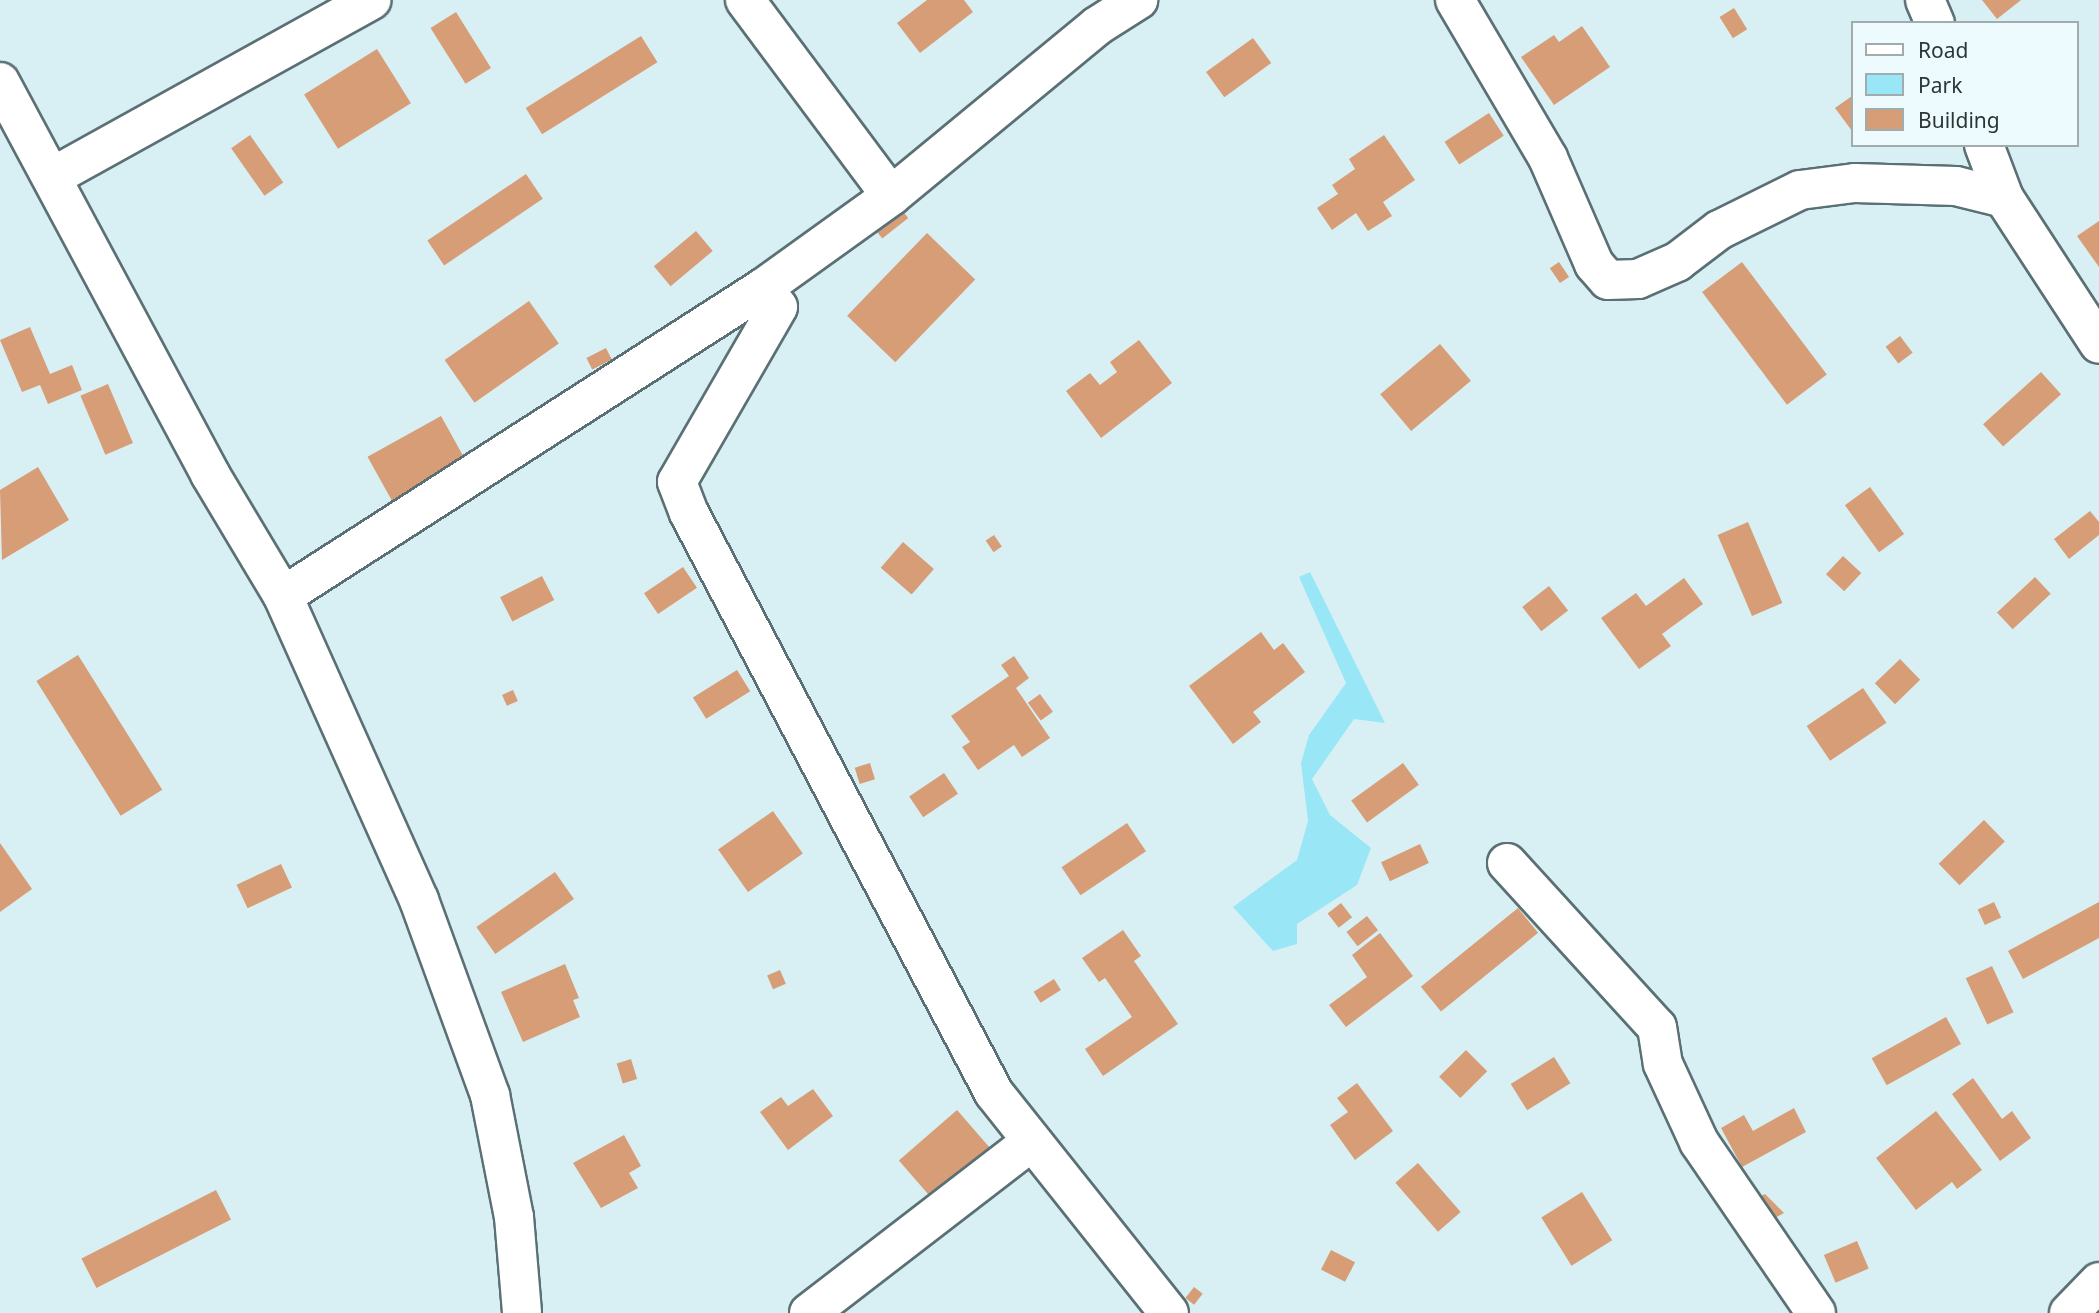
<!DOCTYPE html>
<style>
body{margin:0}
#map{position:relative;width:2099px;height:1313px;overflow:hidden;background:#d8f0f4;font-family:"Noto Sans",sans-serif}
div>[style]{position:absolute}
.green>*{inset:0;background:#99e7f6}
.building>*{inset:0;background:#d69d77;transform-origin:0 0}
.roads{filter:drop-shadow(2px 0 #5b7074) drop-shadow(-2px 0 #5b7074) drop-shadow(0 2px #5b7074) drop-shadow(0 -2px #5b7074)}
.minor>*{height:38px;margin:-19px;padding:0 19px;transform-origin:19px;border-radius:19px;background:#fff}
span{translate:-50% -50%;white-space:nowrap;text-align:center;line-height:1.15;-webkit-text-stroke:6px #edfbfe;paint-order:stroke}
.legend{position:absolute;left:1851px;top:21px;width:228px;height:126px;box-sizing:border-box;background:#edfbfe;border:2px solid #a0acae;margin:0;padding:9px 12px;list-style:none;font-size:21px;color:#2c3637}
.legend li{display:flex;align-items:center;gap:14px;height:35px}
.legend b{width:35px;border:2px solid #a0acae}
</style>
<div id="map">
<div class="green">
<i style="clip-path:polygon(1310px 572px,1385px 723px,1354px 719px,1312px 779px,1330px 815px,1371px 848px,1357px 885px,1297px 924px,1297px 944px,1273px 951px,1233px 907px,1297px 860px,1308px 821px,1301px 763px,1309px 735px,1346px 683px,1299px 577px)"></i>
</div>
<div class="building">
<i style="clip-path:polygon(927px 0,964px 0,973px 12px,920px 53px,897px 23px)"></i>
<i style="clip-path:polygon(1982px 0,2021px 0,1997px 19px)"></i>
<i style="left:1734px;top:8px;width:25px;height:17px;rotate:58deg"></i>
<i style="left:456px;top:12px;width:66px;height:30px;rotate:58deg"></i>
<i style="clip-path:polygon(1582px 26px,1610px 67px,1554px 105px,1521px 57px,1554px 35px,1559px 42px)"></i>
<i style="left:641px;top:36px;width:31px;height:136px;rotate:58deg"></i>
<i style="left:1253px;top:38px;width:31px;height:58px;rotate:54deg"></i>
<i style="left:377px;top:49px;width:64px;height:86px;rotate:58deg"></i>
<i style="clip-path:polygon(1852px 96px,1852px 131px,1835px 108px)"></i>
<i style="left:1489px;top:113px;width:27px;height:53px;rotate:57deg"></i>
<i style="left:250px;top:135px;width:58px;height:23px;rotate:55deg"></i>
<i style="clip-path:polygon(1384px 135px,1415px 180px,1383px 202px,1392px 216px,1368px 231px,1356px 213px,1332px 230px,1317px 208px,1338px 194px,1332px 185px,1355px 169px,1349px 159px)"></i>
<i style="left:526px;top:174px;width:30px;height:119px;rotate:56deg"></i>
<i style="left:891px;top:196px;width:28px;height:33px;rotate:52deg"></i>
<i style="clip-path:polygon(2099px 221px,2099px 267px,2077px 236px)"></i>
<i style="left:696px;top:231px;width:26px;height:55px;rotate:50deg"></i>
<i style="left:927px;top:233px;width:67px;height:115px;rotate:44deg"></i>
<i style="left:1559px;top:262px;width:18px;height:11px;rotate:56deg"></i>
<i style="left:1742px;top:262px;width:141px;height:50px;rotate:53deg"></i>
<i style="left:529px;top:301px;width:52px;height:103px;rotate:55deg"></i>
<i style="clip-path:polygon(30px 327px,50px 374px,72px 365px,82px 390px,48px 404px,40px 385px,22px 392px,0 340px)"></i>
<i style="left:1900px;top:336px;width:21px;height:18px;rotate:53deg"></i>
<i style="clip-path:polygon(1139px 340px,1172px 383px,1101px 438px,1066px 391px,1090px 373px,1100px 385px,1117px 372px,1110px 362px)"></i>
<i style="left:1440px;top:344px;width:48px;height:78px;rotate:50deg"></i>
<i style="left:606px;top:348px;width:13px;height:22px;rotate:63deg"></i>
<i style="left:2041px;top:372px;width:30px;height:78px;rotate:48deg"></i>
<i style="left:108px;top:384px;width:64px;height:30px;rotate:67deg"></i>
<i style="left:441px;top:416px;width:57px;height:84px;rotate:61deg"></i>
<i style="clip-path:polygon(38px 467px,69px 520px,2px 560px,0 490px)"></i>
<i style="left:1870px;top:487px;width:58px;height:31px;rotate:54deg"></i>
<i style="clip-path:polygon(2090px 511px,2099px 522px,2099px 535px,2069px 559px,2054px 539px)"></i>
<i style="left:1748px;top:522px;width:88px;height:33px;rotate:67deg"></i>
<i style="left:994px;top:535px;width:14px;height:10px;rotate:56deg"></i>
<i style="left:903px;top:542px;width:41px;height:34px;rotate:41deg"></i>
<i style="left:1843px;top:556px;width:25px;height:25px;rotate:43deg"></i>
<i style="left:683px;top:567px;width:25px;height:47px;rotate:56deg"></i>
<i style="left:542px;top:576px;width:27px;height:47px;rotate:63deg"></i>
<i style="left:2035px;top:577px;width:23px;height:52px;rotate:47deg"></i>
<i style="clip-path:polygon(1684px 578px,1703px 604px,1662px 634px,1671px 646px,1639px 669px,1601px 618px,1636px 593px,1646px 606px)"></i>
<i style="left:1549px;top:586px;width:31px;height:34px;rotate:52deg"></i>
<i style="clip-path:polygon(1261px 632px,1274px 650px,1283px 643px,1305px 672px,1253px 712px,1261px 722px,1233px 744px,1189px 686px)"></i>
<i style="left:78px;top:655px;width:159px;height:49px;rotate:58deg"></i>
<i style="clip-path:polygon(1014px 656px,1029px 678px,1016px 688px,1050px 738px,1022px 757px,1014px 745px,978px 770px,962px 747px,970px 742px,951px 716px,1009px 676px,1001px 665px)"></i>
<i style="left:1900px;top:659px;width:29px;height:35px;rotate:46deg"></i>
<i style="left:737px;top:670px;width:25px;height:52px;rotate:58deg"></i>
<i style="left:1863px;top:688px;width:42px;height:68px;rotate:56deg"></i>
<i style="left:513px;top:690px;width:12px;height:12px;rotate:66deg"></i>
<i style="left:1040px;top:694px;width:22px;height:15px;rotate:54deg"></i>
<i style="left:870px;top:763px;width:17px;height:16px;rotate:73deg"></i>
<i style="left:1403px;top:763px;width:27px;height:64px;rotate:54deg"></i>
<i style="left:944px;top:773px;width:25px;height:42px;rotate:56deg"></i>
<i style="left:773px;top:811px;width:52px;height:67px;rotate:55deg"></i>
<i style="left:1984px;top:820px;width:30px;height:63px;rotate:46deg"></i>
<i style="left:1127px;top:823px;width:34px;height:79px;rotate:56deg"></i>
<i style="clip-path:polygon(0 843px,32px 889px,0 912px)"></i>
<i style="left:1420px;top:844px;width:21px;height:43px;rotate:65deg"></i>
<i style="left:281px;top:864px;width:26px;height:49px;rotate:65deg"></i>
<i style="left:555px;top:872px;width:33px;height:96px;rotate:55deg"></i>
<i style="left:1994px;top:902px;width:17px;height:18px;rotate:65deg"></i>
<i style="clip-path:polygon(2099px 902px,2099px 938px,2023px 979px,2008px 951px)"></i>
<i style="left:1341px;top:903px;width:18px;height:17px;rotate:52deg"></i>
<i style="left:1518px;top:908px;width:32px;height:125px;rotate:51deg"></i>
<i style="left:1367px;top:916px;width:18px;height:26px;rotate:52deg"></i>
<i style="clip-path:polygon(1123px 930px,1141px 956px,1134px 961px,1178px 1024px,1103px 1076px,1085px 1049px,1132px 1017px,1105px 978px,1099px 982px,1082px 958px)"></i>
<i style="clip-path:polygon(1380px 933px,1413px 976px,1346px 1027px,1329px 1005px,1367px 977px,1352px 955px)"></i>
<i style="clip-path:polygon(565px 964px,579px 998px,573px 1000px,580px 1017px,523px 1042px,501px 992px)"></i>
<i style="left:1992px;top:966px;width:51px;height:29px;rotate:65deg"></i>
<i style="left:780px;top:970px;width:15px;height:14px;rotate:67deg"></i>
<i style="left:1054px;top:979px;width:13px;height:24px;rotate:58deg"></i>
<i style="left:1946px;top:1017px;width:31px;height:85px;rotate:61deg"></i>
<i style="left:1466px;top:1050px;width:30px;height:38px;rotate:45deg"></i>
<i style="left:1554px;top:1057px;width:31px;height:51px;rotate:58deg"></i>
<i style="left:631px;top:1059px;width:21px;height:15px;rotate:73deg"></i>
<i style="clip-path:polygon(1973px 1078px,2002px 1119px,2012px 1111px,2031px 1138px,2000px 1161px,1952px 1094px)"></i>
<i style="clip-path:polygon(1357px 1083px,1393px 1131px,1355px 1160px,1330px 1125px,1348px 1112px,1337px 1098px)"></i>
<i style="clip-path:polygon(813px 1089px,833px 1116px,788px 1150px,760px 1112px,781px 1097px,788px 1106px)"></i>
<i style="clip-path:polygon(1794px 1108px,1806px 1132px,1742px 1167px,1721px 1128px,1744px 1115px,1753px 1131px)"></i>
<i style="left:957px;top:1110px;width:55px;height:77px;rotate:49deg"></i>
<i style="clip-path:polygon(1936px 1111px,1982px 1170px,1957px 1189px,1952px 1182px,1916px 1210px,1876px 1158px)"></i>
<i style="clip-path:polygon(624px 1135px,641px 1166px,629px 1173px,638px 1188px,601px 1208px,573px 1163px)"></i>
<i style="left:1418px;top:1163px;width:65px;height:30px;rotate:49deg"></i>
<i style="left:216px;top:1190px;width:33px;height:151px;rotate:63deg"></i>
<i style="left:1582px;top:1192px;width:57px;height:48px;rotate:58deg"></i>
<i style="clip-path:polygon(1765px 1194px,1784px 1213px,1769px 1221px,1757px 1198px)"></i>
<i style="left:1857px;top:1241px;width:30px;height:36px;rotate:67deg"></i>
<i style="left:1331px;top:1250px;width:27px;height:22px;rotate:27deg"></i>
<i style="left:1194px;top:1287px;width:11px;height:14px;rotate:38deg"></i>
</div>
<div class="roads">
<div class="minor">
<i style="left:745px;top:0;width:244px;rotate:53.3deg"></i>
<i style="left:1455px;top:0;width:183px;rotate:59.5deg"></i>
<i style="left:1548px;top:158px;width:116px;rotate:66.5deg"></i>
<i style="left:1594px;top:264px;width:21px;rotate:49deg"></i>
<i style="left:1608px;top:280px;width:30px;rotate:-2deg"></i>
<i style="left:1638px;top:279px;width:43px;rotate:-23.6deg"></i>
<i style="left:1677px;top:262px;width:53px;rotate:-37.3deg"></i>
<i style="left:1719px;top:230px;width:90px;rotate:-26.3deg"></i>
<i style="left:1800px;top:190px;width:55px;rotate:-7.3deg"></i>
<i style="left:1855px;top:183px;width:101px;rotate:1.7deg"></i>
<i style="left:1956px;top:186px;width:49px;rotate:14deg"></i>
<i style="left:2004px;top:198px;width:174px;rotate:56.9deg"></i>
<i style="left:1925px;top:0;width:25px;rotate:67deg"></i>
<i style="left:0;top:82px;width:445px;rotate:61.8deg"></i>
<i style="left:210px;top:474px;width:142px;rotate:59.1deg"></i>
<i style="left:283px;top:596px;width:333px;rotate:65.9deg"></i>
<i style="left:419px;top:900px;width:208px;rotate:70deg"></i>
<i style="left:490px;top:1095px;width:124px;rotate:78.9deg"></i>
<i style="left:514px;top:1217px;width:96px;rotate:85.2deg"></i>
<i style="left:1984px;top:145px;width:57px;rotate:69.3deg"></i>
<i style="left:54px;top:176px;width:363px;rotate:-29deg"></i>
<i style="left:763px;top:288px;width:24px;rotate:52deg"></i>
<i style="left:778px;top:307px;width:202px;rotate:120deg"></i>
<i style="left:677px;top:482px;width:33px;rotate:69deg"></i>
<i style="left:689px;top:513px;width:655px;rotate:62.26deg"></i>
<i style="left:994px;top:1093px;width:281px;rotate:51.5deg"></i>
<i style="left:283px;top:596px;width:570px;rotate:-32.69deg"></i>
<i style="left:763px;top:288px;width:158px;rotate:-35.7deg"></i>
<i style="left:891px;top:196px;width:267px;rotate:-39.5deg"></i>
<i style="left:1097px;top:26px;width:49px;rotate:-32.4deg"></i>
<i style="left:1507px;top:863px;width:222px;rotate:47.6deg"></i>
<i style="left:1657px;top:1027px;width:37px;rotate:81deg"></i>
<i style="left:1663px;top:1064px;width:86px;rotate:65.2deg"></i>
<i style="left:1699px;top:1142px;width:207px;rotate:55.6deg"></i>
<i style="left:809px;top:1313px;width:279px;rotate:-37.6deg"></i>
<i style="left:2069px;top:1313px;width:43px;rotate:-45.9deg"></i>
</div>
</div>
<ul class="legend">
<li><b style="height:9px;background:#fff"></b>Road</li>
<li><b style="height:19px;background:#99e7f6"></b>Park</li>
<li><b style="height:19px;background:#d69d77"></b>Building</li>
</ul>
</div>
